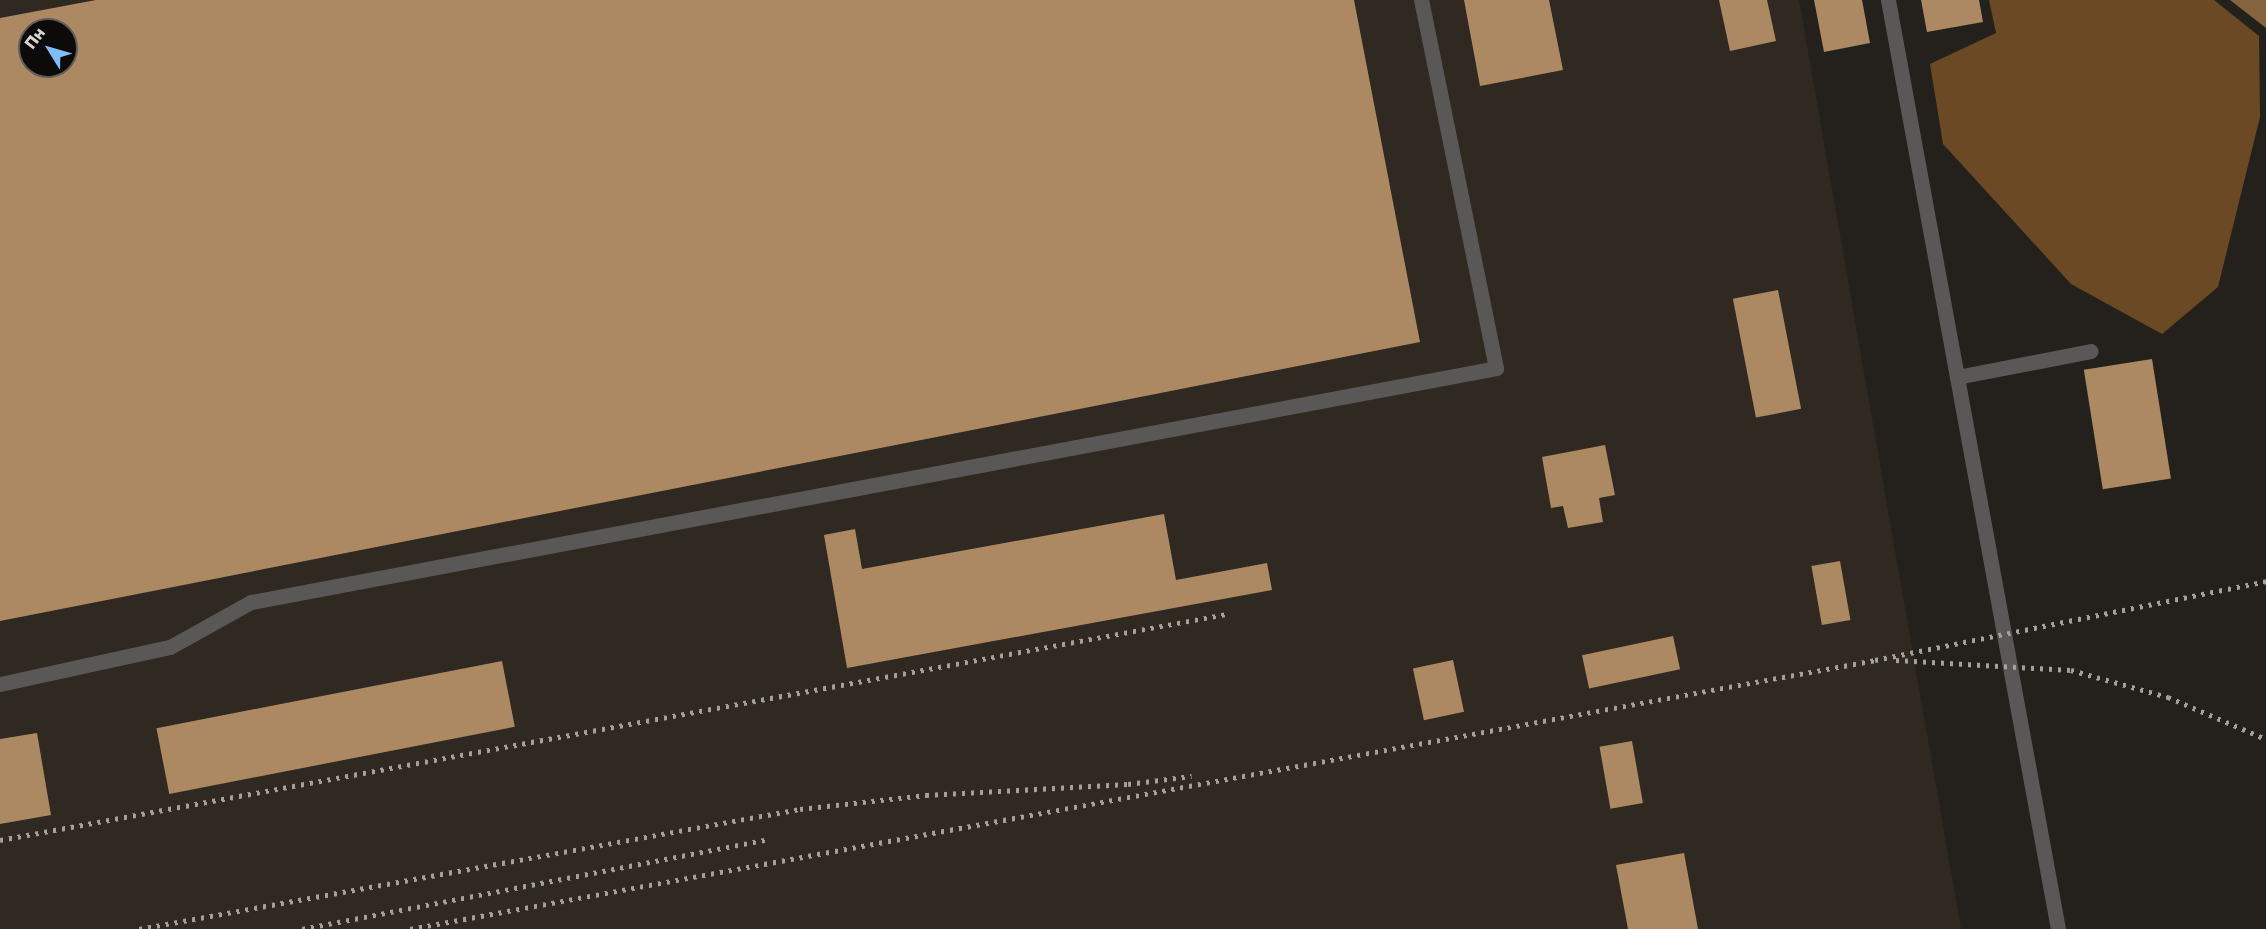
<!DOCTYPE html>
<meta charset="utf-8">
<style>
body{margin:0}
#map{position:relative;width:2266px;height:929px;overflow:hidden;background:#24211d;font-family:Rubik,sans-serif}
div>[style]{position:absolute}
.built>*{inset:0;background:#302921}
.forest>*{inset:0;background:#6a4924}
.water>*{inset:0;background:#85633e}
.building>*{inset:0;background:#ac8963;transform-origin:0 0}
.lane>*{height:15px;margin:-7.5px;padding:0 7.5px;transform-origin:7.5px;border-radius:7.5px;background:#5a5857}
.rail>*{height:4.5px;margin-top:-2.25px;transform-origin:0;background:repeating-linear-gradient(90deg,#a3a09e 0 3px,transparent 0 9px)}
span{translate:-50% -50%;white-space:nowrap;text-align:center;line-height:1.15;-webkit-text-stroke:6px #0c0b09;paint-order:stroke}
.north{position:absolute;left:18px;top:18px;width:60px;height:60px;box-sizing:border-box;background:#0c0b09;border:2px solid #5e5c5a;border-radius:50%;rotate:307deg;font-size:16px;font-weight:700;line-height:24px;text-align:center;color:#d8d6d4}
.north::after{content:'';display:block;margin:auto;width:21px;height:27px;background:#7ebdf9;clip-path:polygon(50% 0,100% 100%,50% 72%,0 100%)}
</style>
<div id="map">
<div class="built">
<i style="clip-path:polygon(evenodd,0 0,1799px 0,1961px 929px,0 929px,0 0,30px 30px,66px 30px,66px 66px,30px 66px,30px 30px)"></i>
</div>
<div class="forest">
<i style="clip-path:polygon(1989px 0,2214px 0,2259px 36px,2260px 117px,2218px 287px,2162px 334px,2071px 284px,1943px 144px,1930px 64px,1996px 33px)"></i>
</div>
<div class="water">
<i style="clip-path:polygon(2230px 0,2266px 0,2266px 28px)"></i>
</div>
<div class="building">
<i style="clip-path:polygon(evenodd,96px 0,1354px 0,1420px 342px,0 621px,0 18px,96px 0,30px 30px,66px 30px,66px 66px,30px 66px,30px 30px)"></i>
<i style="clip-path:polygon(1464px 0,1549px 0,1563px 70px,1480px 86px)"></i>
<i style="clip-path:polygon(1719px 0,1767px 0,1776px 41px,1730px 51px)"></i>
<i style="clip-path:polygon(1814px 0,1862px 0,1870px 43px,1824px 52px)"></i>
<i style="clip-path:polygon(1921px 0,1979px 0,1983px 22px,1927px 32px)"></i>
<i style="left:1778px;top:290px;width:121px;height:46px;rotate:79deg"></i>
<i style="left:2152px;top:359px;width:121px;height:69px;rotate:81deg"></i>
<i style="clip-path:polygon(1605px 445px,1615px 495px,1599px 498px,1603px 522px,1568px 528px,1563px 506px,1551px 508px,1542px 457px)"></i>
<i style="clip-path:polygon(1164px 514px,1176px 580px,1267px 563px,1272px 590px,847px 668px,824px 535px,855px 529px,862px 569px)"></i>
<i style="left:1840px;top:561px;width:60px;height:29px;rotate:80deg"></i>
<i style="left:1673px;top:636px;width:34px;height:93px;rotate:78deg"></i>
<i style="left:1453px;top:660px;width:53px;height:41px;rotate:78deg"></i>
<i style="left:502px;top:661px;width:67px;height:352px;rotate:79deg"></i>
<i style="clip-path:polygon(37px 733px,51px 815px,0 824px,0 739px)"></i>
<i style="left:1632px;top:741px;width:63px;height:33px;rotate:80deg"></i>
<i style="clip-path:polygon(1684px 853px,1698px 929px,1628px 929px,1616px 865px)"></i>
</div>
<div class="lane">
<i style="left:1888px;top:0;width:944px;rotate:79.63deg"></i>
<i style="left:1957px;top:377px;width:136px;rotate:-11deg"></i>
<i style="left:0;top:684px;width:174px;rotate:-12.3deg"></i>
<i style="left:170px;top:647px;width:93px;rotate:-29.1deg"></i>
<i style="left:251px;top:602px;width:1267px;rotate:-10.64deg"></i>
<i style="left:1496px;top:368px;width:376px;rotate:-101.5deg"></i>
</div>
<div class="rail">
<i style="left:1896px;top:660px;width:175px;rotate:3.3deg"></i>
<i style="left:2071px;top:670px;width:101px;rotate:15.6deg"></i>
<i style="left:2168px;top:697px;width:107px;rotate:23.2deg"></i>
<i style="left:0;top:840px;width:1248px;rotate:-10.44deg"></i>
<i style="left:139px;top:929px;width:672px;rotate:-10.29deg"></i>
<i style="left:800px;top:809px;width:127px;rotate:-6.3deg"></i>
<i style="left:926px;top:795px;width:202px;rotate:-3.1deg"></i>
<i style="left:1128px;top:784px;width:64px;rotate:-7.1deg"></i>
<i style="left:302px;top:929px;width:472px;rotate:-10.9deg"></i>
<i style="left:410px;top:929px;width:1489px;rotate:-10.4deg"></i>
<i style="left:1875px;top:660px;width:399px;rotate:-11.4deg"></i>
</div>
<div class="north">Пн</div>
</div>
